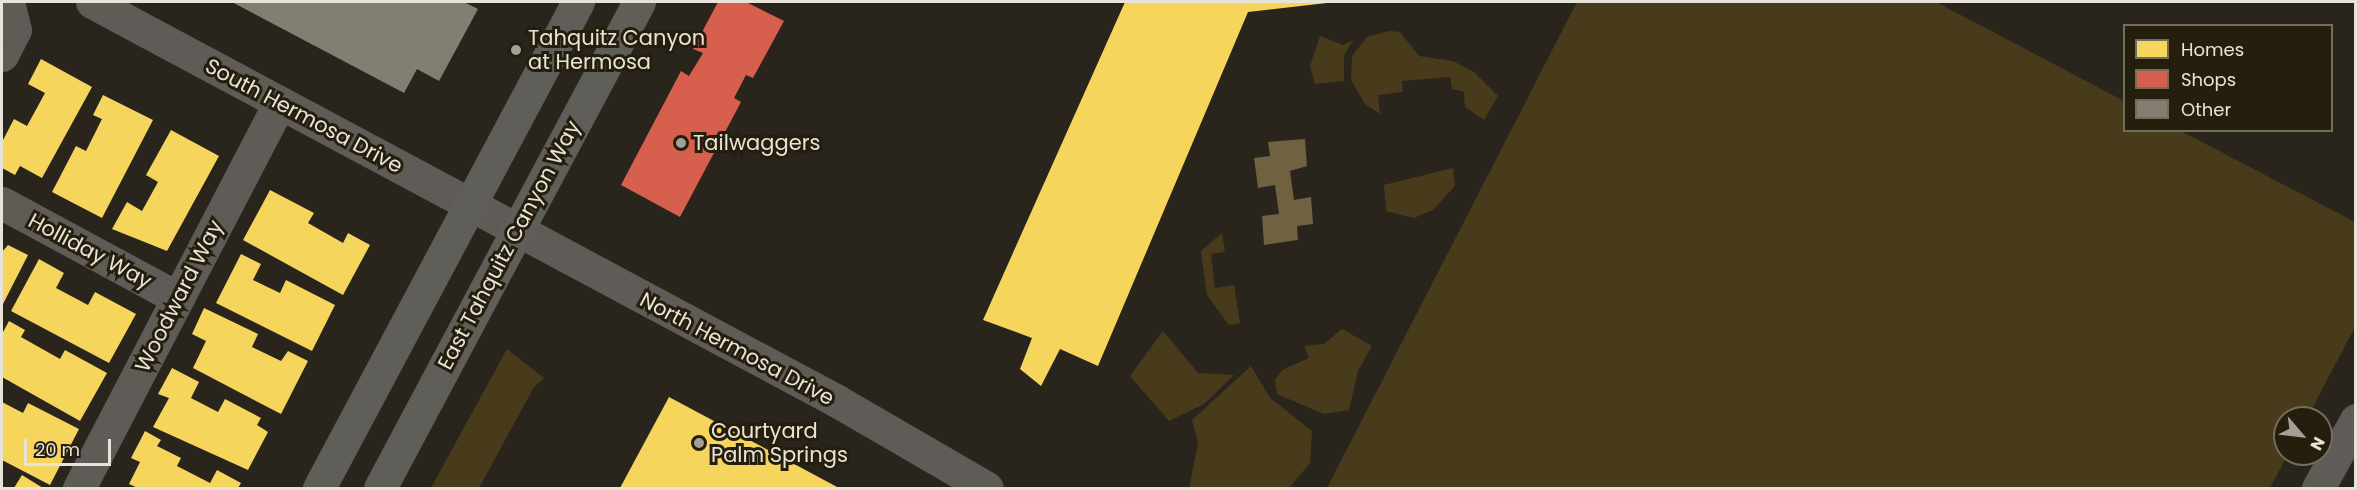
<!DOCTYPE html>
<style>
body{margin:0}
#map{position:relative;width:2357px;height:490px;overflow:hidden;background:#29251d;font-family:Poppins,sans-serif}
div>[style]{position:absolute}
.green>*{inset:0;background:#483b1c}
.water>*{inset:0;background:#706140}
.homes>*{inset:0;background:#f6d55c}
.shops>*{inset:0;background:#d6604d}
.building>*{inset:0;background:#837e72}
.street>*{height:33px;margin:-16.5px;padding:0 16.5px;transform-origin:16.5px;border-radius:16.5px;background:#5f5c58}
.secondary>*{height:33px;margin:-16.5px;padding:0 16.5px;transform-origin:16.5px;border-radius:16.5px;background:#605e59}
.dots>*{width:16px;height:16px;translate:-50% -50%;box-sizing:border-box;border:3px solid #251e0d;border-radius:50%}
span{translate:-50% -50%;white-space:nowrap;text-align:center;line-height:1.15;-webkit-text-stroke:6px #251e0d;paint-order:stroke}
.poi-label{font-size:21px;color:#e8e3d8}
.left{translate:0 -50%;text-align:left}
.street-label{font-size:21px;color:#e8e3d8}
.frame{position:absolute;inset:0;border:3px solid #e8e3d8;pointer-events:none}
.legend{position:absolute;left:2123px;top:24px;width:210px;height:108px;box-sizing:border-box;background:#251e0d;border:2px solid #736d5e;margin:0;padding:8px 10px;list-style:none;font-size:18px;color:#e8e3d8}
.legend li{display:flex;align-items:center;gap:12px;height:30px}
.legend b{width:30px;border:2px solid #736d5e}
.north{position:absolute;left:2273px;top:406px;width:60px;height:60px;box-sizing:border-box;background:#251e0d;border:2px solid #736d5e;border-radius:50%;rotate:118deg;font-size:16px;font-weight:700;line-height:24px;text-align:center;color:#e8e3d8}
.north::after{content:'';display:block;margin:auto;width:21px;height:27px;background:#a5a097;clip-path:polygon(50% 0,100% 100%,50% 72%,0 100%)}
.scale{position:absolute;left:24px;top:439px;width:87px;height:27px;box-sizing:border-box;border:3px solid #e8e3d8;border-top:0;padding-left:8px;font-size:18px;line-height:21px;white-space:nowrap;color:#e8e3d8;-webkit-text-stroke:4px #251e0d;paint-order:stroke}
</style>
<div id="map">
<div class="green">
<i style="clip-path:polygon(1577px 2px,1936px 2px,2124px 101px,2124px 130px,2181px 131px,2355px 222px,2355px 327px,2307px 418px,2285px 418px,2288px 454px,2270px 488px,1327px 488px)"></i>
<i style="clip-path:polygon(1389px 31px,1400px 32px,1419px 56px,1453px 61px,1474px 72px,1498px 96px,1484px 120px,1465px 107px,1464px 92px,1452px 89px,1450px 77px,1402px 81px,1403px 92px,1378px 95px,1380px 114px,1365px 104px,1351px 80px,1352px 56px,1367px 37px)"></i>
<i style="clip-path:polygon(1320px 36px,1343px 45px,1353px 40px,1344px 56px,1344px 81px,1315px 84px,1310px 66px)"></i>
<i style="clip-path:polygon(1453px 168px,1455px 186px,1433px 210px,1414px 218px,1386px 211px,1384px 185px)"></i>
<i style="clip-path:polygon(1222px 233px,1225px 252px,1211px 254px,1215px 288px,1234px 285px,1240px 323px,1229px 325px,1207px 295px,1201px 251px)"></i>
<i style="clip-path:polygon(1342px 329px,1372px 346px,1358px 371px,1349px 410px,1324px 414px,1277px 394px,1275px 380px,1282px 370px,1309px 358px,1304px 346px,1324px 344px)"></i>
<i style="clip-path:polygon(1163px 331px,1198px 373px,1234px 375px,1204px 404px,1169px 421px,1130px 376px)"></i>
<i style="clip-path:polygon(507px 349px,544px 378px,534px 387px,479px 488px,431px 488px)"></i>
<i style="clip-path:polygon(1251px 366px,1270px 398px,1312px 431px,1310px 463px,1289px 488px,1189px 488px,1198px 443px,1192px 420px)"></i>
</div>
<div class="water">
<i style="clip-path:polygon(1305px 139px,1307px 166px,1290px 171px,1294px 200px,1311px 197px,1313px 224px,1297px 226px,1298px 240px,1264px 245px,1262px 216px,1279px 214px,1275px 185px,1258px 188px,1254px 158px,1270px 156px,1268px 142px)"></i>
</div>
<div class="homes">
<i style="clip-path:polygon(1125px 2px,1327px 3px,1248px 12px,1098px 366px,1060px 349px,1041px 386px,1020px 369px,1032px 338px,983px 320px)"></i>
<i style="clip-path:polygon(41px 59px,92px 87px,42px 178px,20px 166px,15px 175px,2px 168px,2px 142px,14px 119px,27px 126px,45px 93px,28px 84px)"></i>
<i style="clip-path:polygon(103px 95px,153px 120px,102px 218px,52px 192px,76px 146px,86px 151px,102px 119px,93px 115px)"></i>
<i style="clip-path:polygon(171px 130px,219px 156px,167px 251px,112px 229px,127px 202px,142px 211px,158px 182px,146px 175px)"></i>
<i style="clip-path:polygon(270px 190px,314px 213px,308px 223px,343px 243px,348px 233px,370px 245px,343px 295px,243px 240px)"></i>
<i style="clip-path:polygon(8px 245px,28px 255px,2px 306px,2px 252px)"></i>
<i style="clip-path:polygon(241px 254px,261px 264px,253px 280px,280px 293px,286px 280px,335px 305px,312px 351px,216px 303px)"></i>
<i style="clip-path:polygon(39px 259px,64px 273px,56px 288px,88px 305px,95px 292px,136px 314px,109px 363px,11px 311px)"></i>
<i style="clip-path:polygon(204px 308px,258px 334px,252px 347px,281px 361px,288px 351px,308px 361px,281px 414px,193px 368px,206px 341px,192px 334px)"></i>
<i style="clip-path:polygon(9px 321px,25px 330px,21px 337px,60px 359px,65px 350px,107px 373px,80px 421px,2px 377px,2px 334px)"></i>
<i style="clip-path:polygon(172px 368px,199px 382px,191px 398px,218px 412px,225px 399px,261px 418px,257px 425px,268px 432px,248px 470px,153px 427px,169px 398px,158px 394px)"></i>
<i style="clip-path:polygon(669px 397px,839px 488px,620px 488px)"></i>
<i style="clip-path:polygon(2px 402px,23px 413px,28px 403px,79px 429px,50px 485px,2px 460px)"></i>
<i style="clip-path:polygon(145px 431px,161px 440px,157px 446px,181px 458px,177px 466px,210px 483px,217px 470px,241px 483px,238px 488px,138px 488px,129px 484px,140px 462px,131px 458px)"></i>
<i style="clip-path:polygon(22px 475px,43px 488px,14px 488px)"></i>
</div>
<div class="shops">
<i style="clip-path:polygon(718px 2px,746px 2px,784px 21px,753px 78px,746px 75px,734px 98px,741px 102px,680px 217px,621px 185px,681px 71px,689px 76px,703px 53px,693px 49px)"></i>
</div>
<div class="building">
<i style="clip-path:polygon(232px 2px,464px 2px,478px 9px,439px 81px,417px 69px,404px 93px)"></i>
</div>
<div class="street">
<i style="left:92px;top:2px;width:845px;rotate:28.17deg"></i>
<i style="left:837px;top:401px;width:173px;rotate:30.1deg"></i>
<i style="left:2px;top:55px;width:28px;rotate:-63deg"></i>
<i style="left:15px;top:30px;width:29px;rotate:-104deg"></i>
<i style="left:2px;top:203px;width:200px;rotate:28.4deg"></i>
<i style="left:79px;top:488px;width:434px;rotate:-62.5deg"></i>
<i style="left:2318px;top:488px;width:78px;rotate:-60.8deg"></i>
</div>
<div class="secondary">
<i style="left:319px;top:488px;width:551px;rotate:-61.95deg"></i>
<i style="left:380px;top:488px;width:551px;rotate:-61.95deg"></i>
</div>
<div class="dots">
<i style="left:516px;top:50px;background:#a5a097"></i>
<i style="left:681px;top:143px;background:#a5a097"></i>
<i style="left:699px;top:443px;background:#a5a097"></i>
</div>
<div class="poi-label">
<span class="left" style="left:528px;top:50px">Tahquitz Canyon<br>at Hermosa</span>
<span class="left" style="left:693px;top:143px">Tailwaggers</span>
<span class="left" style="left:711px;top:443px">Courtyard<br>Palm Springs</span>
</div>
<div class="street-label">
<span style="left:304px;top:116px;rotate:28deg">South Hermosa Drive</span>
<span style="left:509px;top:245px;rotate:-62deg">East Tahquitz Canyon Way</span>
<span style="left:90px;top:251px;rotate:28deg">Holliday Way</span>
<span style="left:179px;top:296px;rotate:-63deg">Woodward Way</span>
<span style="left:737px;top:349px;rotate:28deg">North Hermosa Drive</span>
</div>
<div class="frame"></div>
<ul class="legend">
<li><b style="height:16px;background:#f6d55c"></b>Homes</li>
<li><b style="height:16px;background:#d6604d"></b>Shops</li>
<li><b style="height:16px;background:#837e72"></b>Other</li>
</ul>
<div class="north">N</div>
<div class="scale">20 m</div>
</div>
